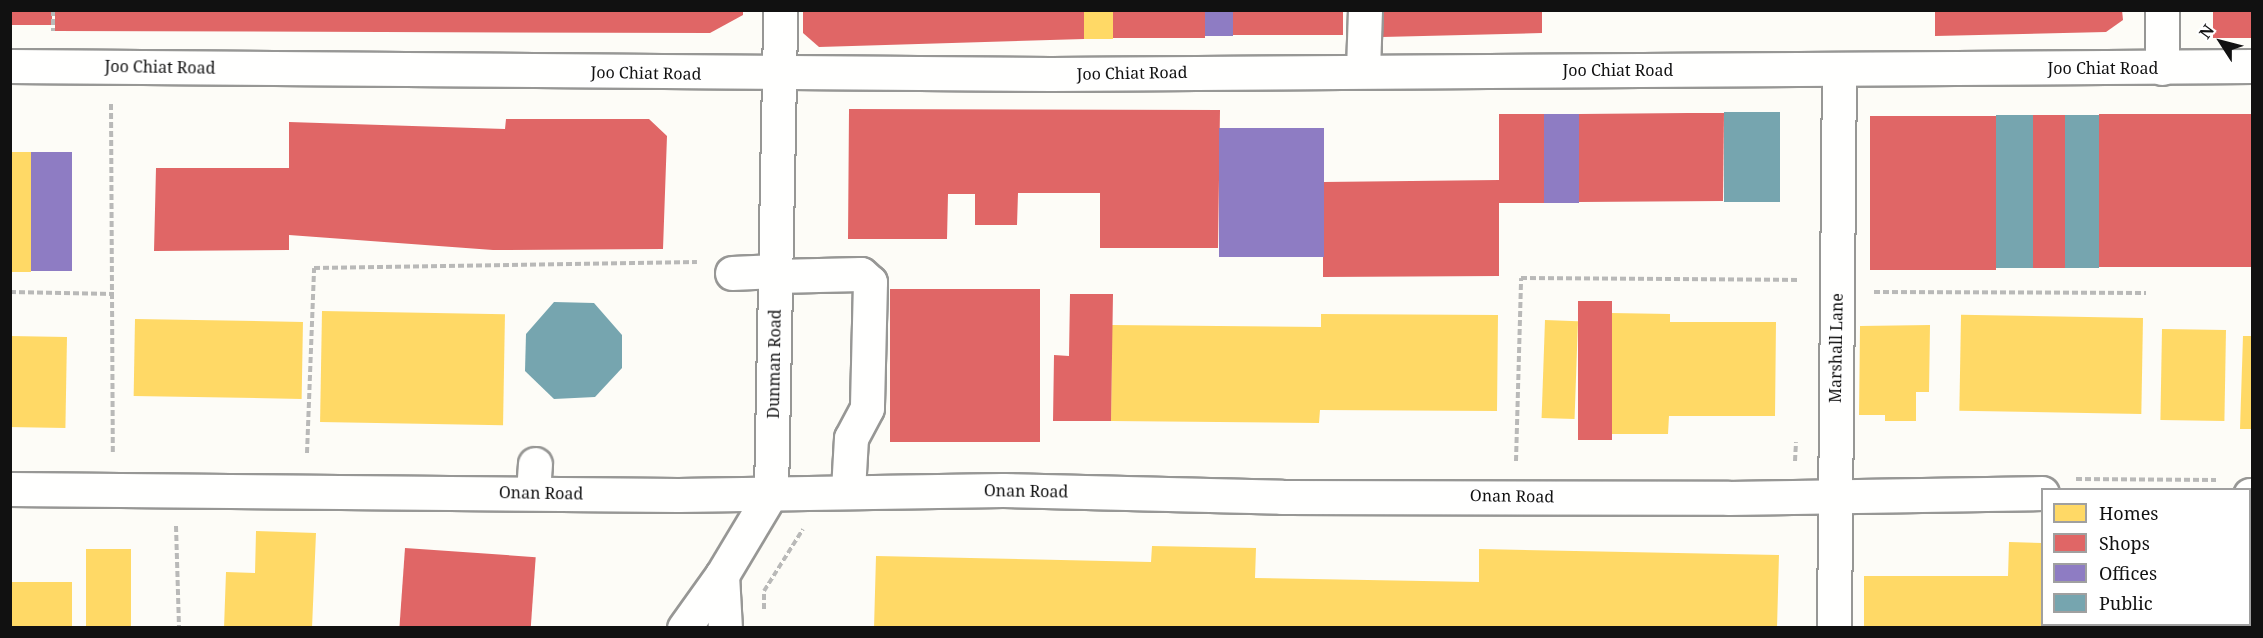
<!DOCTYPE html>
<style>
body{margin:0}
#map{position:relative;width:2263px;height:638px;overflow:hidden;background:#fdfcf7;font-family:"Noto Serif",serif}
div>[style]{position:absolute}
.homes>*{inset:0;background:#ffd966;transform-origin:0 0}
.shops>*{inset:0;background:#e06666;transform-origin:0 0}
.offices>*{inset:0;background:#8e7cc3;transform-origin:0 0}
.public>*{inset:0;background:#76a5af;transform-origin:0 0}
.path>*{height:4px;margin-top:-2px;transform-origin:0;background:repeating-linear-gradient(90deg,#b9b9b8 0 6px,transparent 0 9px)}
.roads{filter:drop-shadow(2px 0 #979795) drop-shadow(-2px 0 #979795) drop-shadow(0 2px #979795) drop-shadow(0 -2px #979795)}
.minor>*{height:33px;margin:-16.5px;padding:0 16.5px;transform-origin:16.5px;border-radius:16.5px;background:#fffffe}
span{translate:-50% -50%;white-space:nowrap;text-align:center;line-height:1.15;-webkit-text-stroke:6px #fff;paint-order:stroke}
.street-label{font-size:16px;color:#111}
.frame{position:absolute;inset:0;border:12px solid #111;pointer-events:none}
.legend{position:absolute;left:2041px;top:488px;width:210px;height:138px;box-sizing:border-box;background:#fff;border:2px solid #a0a0a0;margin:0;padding:8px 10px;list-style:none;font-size:18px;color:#111}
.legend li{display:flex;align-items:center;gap:12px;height:30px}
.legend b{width:30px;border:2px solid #a0a0a0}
.north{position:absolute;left:2191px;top:12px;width:60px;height:60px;-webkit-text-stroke:4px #fff;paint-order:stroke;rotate:306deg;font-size:16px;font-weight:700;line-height:24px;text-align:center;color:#111}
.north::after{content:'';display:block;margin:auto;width:21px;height:27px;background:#111;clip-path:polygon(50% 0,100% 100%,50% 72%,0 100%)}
</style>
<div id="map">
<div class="homes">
<i style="left:1084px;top:10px;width:29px;height:29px"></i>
<i style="left:10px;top:152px;width:21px;height:120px"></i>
<i style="left:322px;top:311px;width:183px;height:111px;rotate:1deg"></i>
<i style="clip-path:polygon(1611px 313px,1670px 314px,1670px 322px,1776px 322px,1775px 416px,1669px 416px,1668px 434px,1610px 434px)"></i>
<i style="clip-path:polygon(1321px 314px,1498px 315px,1497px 411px,1320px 410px,1319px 423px,1111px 421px,1112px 325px,1321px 327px)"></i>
<i style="left:2143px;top:318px;width:96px;height:182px;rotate:91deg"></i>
<i style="left:135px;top:319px;width:168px;height:77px;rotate:1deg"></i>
<i style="left:1545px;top:320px;width:33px;height:98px;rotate:2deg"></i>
<i style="clip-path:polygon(1930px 325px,1929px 392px,1916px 392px,1916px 421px,1885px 421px,1885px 415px,1859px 415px,1860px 326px)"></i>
<i style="left:2162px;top:329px;width:64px;height:91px;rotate:1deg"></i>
<i style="left:10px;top:336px;width:57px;height:91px;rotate:1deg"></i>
<i style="clip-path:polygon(2243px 336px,2252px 336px,2252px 429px,2240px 429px)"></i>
<i style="clip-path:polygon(256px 531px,316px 533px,312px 628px,224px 628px,226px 572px,255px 573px)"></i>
<i style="clip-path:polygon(2009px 542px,2042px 543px,2042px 624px,2250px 624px,2252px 543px,2252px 628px,1864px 628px,1864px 576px,2008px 576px)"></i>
<i style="clip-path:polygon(1152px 546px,1256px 548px,1255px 578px,1479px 582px,1479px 549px,1779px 555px,1777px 628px,874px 628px,876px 556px,1151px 562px)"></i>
<i style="left:86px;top:549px;width:45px;height:79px"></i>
<i style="left:10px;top:582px;width:62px;height:46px"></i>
</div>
<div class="shops">
<i style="left:10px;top:10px;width:42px;height:15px"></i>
<i style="clip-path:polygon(55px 10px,743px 10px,743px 15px,710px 33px,55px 31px)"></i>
<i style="clip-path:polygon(803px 10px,1084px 10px,1084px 39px,819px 47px,803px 33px)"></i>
<i style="left:1113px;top:10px;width:92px;height:28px"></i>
<i style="left:1233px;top:10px;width:110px;height:25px"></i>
<i style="clip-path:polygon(1382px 10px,1542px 10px,1542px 33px,1382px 37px)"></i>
<i style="clip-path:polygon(1935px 10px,2122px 10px,2123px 20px,2106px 32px,1935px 36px)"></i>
<i style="left:2213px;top:10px;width:39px;height:28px"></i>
<i style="clip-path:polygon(849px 109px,1220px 110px,1218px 248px,1100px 248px,1100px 193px,1018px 193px,1017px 225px,975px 225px,975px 194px,948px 194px,947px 239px,848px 239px)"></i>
<i style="clip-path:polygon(1688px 113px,1724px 113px,1723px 201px,1579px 202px,1579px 114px)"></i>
<i style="clip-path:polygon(1499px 114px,1544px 114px,1544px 203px,1499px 203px,1499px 276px,1323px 277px,1323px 182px,1499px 180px)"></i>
<i style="left:2252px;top:114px;width:153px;height:153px;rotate:90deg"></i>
<i style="left:2033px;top:115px;width:32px;height:153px"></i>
<i style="left:1870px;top:116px;width:126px;height:154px"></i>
<i style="clip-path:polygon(506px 119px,649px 119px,667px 136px,663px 249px,493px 250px,289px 235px,289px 250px,154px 251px,156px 168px,289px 168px,289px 122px,505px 129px)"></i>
<i style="left:890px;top:289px;width:150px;height:153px"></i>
<i style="clip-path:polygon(1070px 294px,1113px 294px,1111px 421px,1053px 421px,1054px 355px,1069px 356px)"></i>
<i style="left:1578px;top:301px;width:34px;height:139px"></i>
<i style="left:405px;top:548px;width:131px;height:80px;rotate:4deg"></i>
</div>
<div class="offices">
<i style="left:1205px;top:10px;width:28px;height:26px"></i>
<i style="left:1544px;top:114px;width:35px;height:89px"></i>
<i style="left:1219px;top:128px;width:105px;height:129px"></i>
<i style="left:31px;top:152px;width:41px;height:119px"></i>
</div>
<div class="public">
<i style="left:1780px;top:112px;width:90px;height:56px;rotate:90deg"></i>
<i style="left:2033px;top:115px;width:153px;height:37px;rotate:90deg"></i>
<i style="left:2065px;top:115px;width:34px;height:153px"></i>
<i style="clip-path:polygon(554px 302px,594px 303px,622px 335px,622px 368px,595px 397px,554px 399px,525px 371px,526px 334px)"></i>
</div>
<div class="path">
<i style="left:53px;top:10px;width:21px;rotate:90deg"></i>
<i style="left:111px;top:104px;width:350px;rotate:89.7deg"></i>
<i style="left:10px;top:292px;width:104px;rotate:1.1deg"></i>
<i style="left:1874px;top:292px;width:272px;rotate:0.2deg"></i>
<i style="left:307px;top:453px;width:185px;rotate:-87.8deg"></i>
<i style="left:314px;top:268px;width:383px;rotate:-0.9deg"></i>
<i style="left:1516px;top:461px;width:183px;rotate:-88.4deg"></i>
<i style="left:1521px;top:278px;width:278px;rotate:0.4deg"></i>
<i style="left:1795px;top:461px;width:19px;rotate:-87deg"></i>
<i style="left:2076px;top:479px;width:140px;rotate:0.4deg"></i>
<i style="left:176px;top:526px;width:102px;rotate:88.3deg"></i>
<i style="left:764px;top:609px;width:18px;rotate:-90deg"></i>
<i style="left:764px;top:591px;width:73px;rotate:-57.8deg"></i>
</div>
<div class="roads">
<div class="minor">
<i style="left:2162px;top:10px;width:58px;rotate:90deg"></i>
<i style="left:10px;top:66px;width:1041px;rotate:0.44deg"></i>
<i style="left:1051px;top:74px;width:1201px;rotate:-0.38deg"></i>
<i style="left:1363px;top:70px;width:60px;rotate:-88.1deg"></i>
<i style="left:732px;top:273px;width:44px;rotate:-2.6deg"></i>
<i style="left:776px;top:276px;width:85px;rotate:-1.3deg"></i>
<i style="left:861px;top:274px;width:12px;rotate:42deg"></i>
<i style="left:870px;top:282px;width:126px;rotate:91.4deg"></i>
<i style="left:867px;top:408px;width:34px;rotate:118deg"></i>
<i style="left:851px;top:438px;width:52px;rotate:93.3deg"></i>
<i style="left:10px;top:489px;width:668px;rotate:0.51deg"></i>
<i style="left:678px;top:495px;width:325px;rotate:-0.9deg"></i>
<i style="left:1003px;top:490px;width:279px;rotate:1.4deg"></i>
<i style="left:1282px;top:497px;width:446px;rotate:0.1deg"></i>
<i style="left:1728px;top:498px;width:314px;rotate:-0.9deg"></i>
<i style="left:533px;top:492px;width:28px;rotate:-86deg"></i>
<i style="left:2250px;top:495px;width:2px"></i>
<i style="left:722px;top:575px;width:53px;rotate:86.8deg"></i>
<i style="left:684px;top:628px;width:65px;rotate:-54.4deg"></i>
<i style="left:722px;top:575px;width:96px;rotate:-59.1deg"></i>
<i style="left:771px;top:493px;width:483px;rotate:-88.9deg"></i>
<i style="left:1834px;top:628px;width:559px;rotate:-89.49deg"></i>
</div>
</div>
<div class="street-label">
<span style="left:160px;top:67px;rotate:1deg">Joo Chiat Road</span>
<span style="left:2103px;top:68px">Joo Chiat Road</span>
<span style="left:1618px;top:70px">Joo Chiat Road</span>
<span style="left:646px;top:73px;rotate:1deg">Joo Chiat Road</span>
<span style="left:1132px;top:73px;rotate:-1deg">Joo Chiat Road</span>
<span style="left:1836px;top:348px;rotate:-89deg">Marshall Lane</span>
<span style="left:774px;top:364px;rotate:-89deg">Dunman Road</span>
<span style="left:1026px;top:491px;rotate:1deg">Onan Road</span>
<span style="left:541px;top:493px;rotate:1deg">Onan Road</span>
<span style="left:1512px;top:496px;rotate:1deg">Onan Road</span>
</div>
<div class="frame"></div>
<ul class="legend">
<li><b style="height:16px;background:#ffd966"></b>Homes</li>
<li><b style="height:16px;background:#e06666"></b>Shops</li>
<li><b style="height:16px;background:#8e7cc3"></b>Offices</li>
<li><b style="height:16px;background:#76a5af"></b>Public</li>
</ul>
<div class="north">N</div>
</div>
